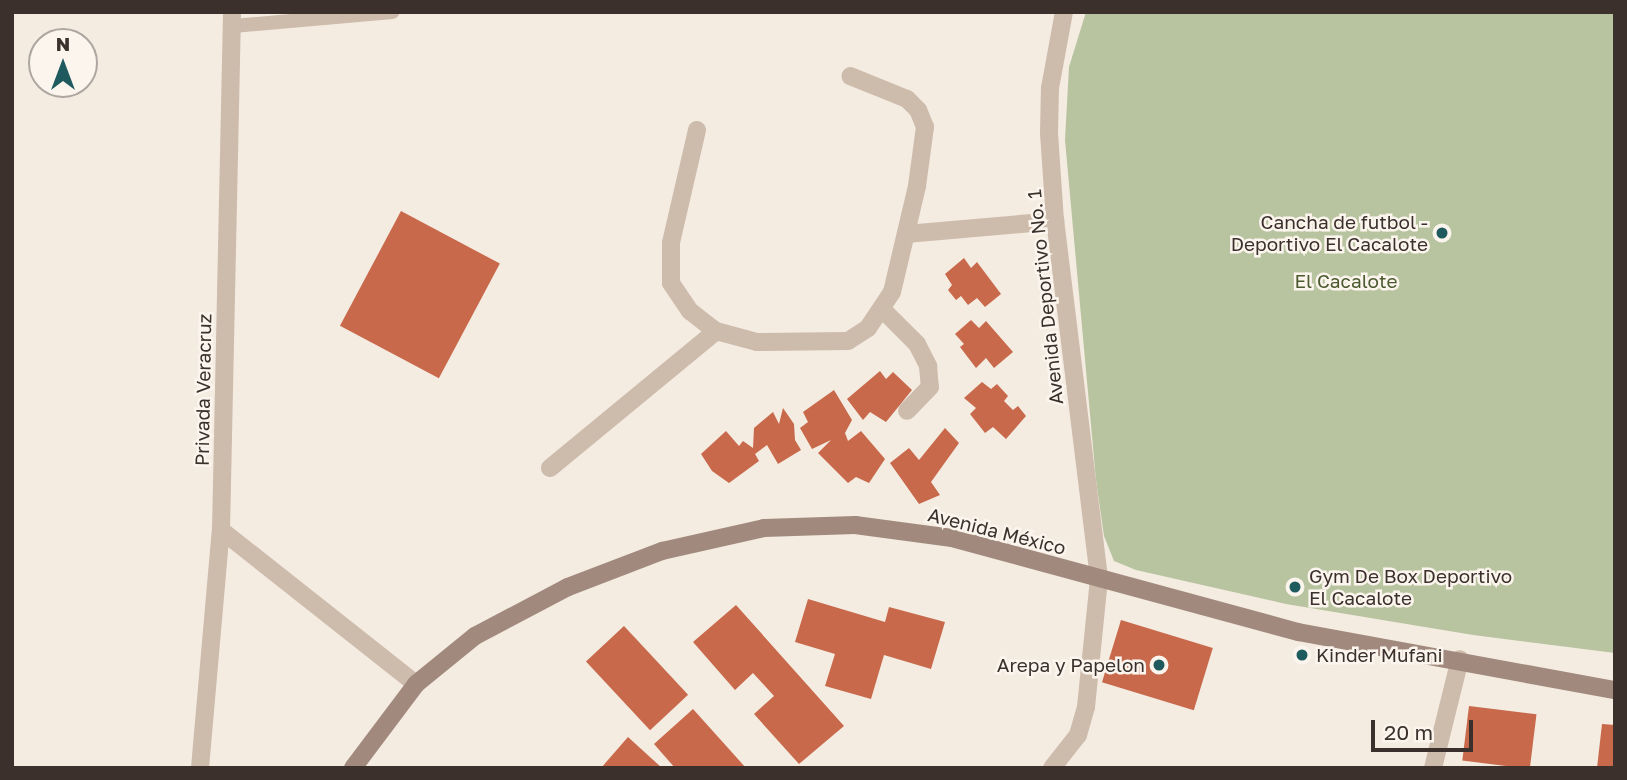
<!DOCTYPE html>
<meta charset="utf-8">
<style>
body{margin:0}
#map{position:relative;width:1627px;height:780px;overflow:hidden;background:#f4ebe1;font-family:"Golos Text",sans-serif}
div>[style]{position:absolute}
.green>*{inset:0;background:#b8c4a0}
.building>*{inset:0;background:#c8694b;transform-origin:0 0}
.service>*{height:14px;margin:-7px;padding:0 7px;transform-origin:7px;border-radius:7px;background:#cdbbac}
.minor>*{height:18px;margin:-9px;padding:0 9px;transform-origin:9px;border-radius:9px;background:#cdbbac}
.secondary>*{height:18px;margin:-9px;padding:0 9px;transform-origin:9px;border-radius:9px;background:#a18a7d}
.dots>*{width:19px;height:19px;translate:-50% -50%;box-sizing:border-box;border:4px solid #fbf5ee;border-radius:50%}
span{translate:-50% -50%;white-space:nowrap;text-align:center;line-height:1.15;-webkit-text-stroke:5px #fbf5ee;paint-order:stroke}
.poi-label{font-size:19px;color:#3b302b}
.right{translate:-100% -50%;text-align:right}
.left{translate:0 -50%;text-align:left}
.park-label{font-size:19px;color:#4a5a2e}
.street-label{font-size:19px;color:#3b302b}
.frame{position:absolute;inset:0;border:14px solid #3b302b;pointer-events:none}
.north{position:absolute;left:28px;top:28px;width:70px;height:70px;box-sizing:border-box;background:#fbf5ee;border:2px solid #aea6a0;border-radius:50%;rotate:0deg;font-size:19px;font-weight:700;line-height:28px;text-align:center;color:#3b302b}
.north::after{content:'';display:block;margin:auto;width:24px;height:32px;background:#1f5a5e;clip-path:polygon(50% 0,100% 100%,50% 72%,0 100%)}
.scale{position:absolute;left:1371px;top:720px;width:102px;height:32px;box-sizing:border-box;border:4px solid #3b302b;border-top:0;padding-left:9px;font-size:21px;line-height:24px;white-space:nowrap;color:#3b302b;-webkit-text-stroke:5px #fbf5ee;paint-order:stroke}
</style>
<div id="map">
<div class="green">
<i style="clip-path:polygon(1086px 12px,1615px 12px,1615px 653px,1473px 635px,1286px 604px,1136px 570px,1114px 561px,1104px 536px,1096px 480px,1065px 140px,1069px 67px)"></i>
</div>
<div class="building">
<i style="left:401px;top:211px;width:112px;height:130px;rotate:28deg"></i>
<i style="clip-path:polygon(964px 258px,971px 268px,977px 262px,1001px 294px,985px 307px,977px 298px,968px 305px,961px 296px,956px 300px,948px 290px,952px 285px,945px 274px)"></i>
<i style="clip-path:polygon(971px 320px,979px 328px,986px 321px,1013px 352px,994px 368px,986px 358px,976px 368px,960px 347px,964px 344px,955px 334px)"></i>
<i style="clip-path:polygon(880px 371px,886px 379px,893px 372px,912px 390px,886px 422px,870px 412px,863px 420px,847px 399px)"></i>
<i style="clip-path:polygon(982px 382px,991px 389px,997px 384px,1008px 396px,1004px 401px,1013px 410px,1018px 406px,1026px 416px,1006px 439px,993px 427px,985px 433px,970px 414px,976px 408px,964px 398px)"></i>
<i style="clip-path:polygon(834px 390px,852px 420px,845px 433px,848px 441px,861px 431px,885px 459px,869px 483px,856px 477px,848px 483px,818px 453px,831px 440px,812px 449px,800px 428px,808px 422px,803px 412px)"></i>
<i style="clip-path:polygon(783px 408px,794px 424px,795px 440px,801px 450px,778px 464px,767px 445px,755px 454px,759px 461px,729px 483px,712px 471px,701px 454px,726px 431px,739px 446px,743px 441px,753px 448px,754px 428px,773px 412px,779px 424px)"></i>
<i style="clip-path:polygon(945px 428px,959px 443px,931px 482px,940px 495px,919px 504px,890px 463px,909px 448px,919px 460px)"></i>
<i style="clip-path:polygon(808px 599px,885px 622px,889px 607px,945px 622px,931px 669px,884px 655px,871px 699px,825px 686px,835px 654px,795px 642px)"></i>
<i style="clip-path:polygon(736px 605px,844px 726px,799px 764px,754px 714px,774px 696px,753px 673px,735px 690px,693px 642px)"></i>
<i style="left:1121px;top:620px;width:96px;height:65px;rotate:17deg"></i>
<i style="left:624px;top:626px;width:94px;height:52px;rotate:47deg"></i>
<i style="left:1469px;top:706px;width:68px;height:55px;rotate:7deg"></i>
<i style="clip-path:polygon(693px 709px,746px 768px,675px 768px,654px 744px)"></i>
<i style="clip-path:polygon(1602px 724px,1615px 725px,1615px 768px,1597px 768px)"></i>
<i style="clip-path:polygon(628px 737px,662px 768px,601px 768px)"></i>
</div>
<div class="service">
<i style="left:233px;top:26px;width:160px;rotate:-5deg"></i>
</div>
<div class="minor">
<i style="left:697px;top:130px;width:116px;rotate:103deg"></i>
<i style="left:671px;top:243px;width:40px;rotate:90deg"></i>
<i style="left:671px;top:283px;width:34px;rotate:56deg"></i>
<i style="left:690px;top:311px;width:33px;rotate:38deg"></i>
<i style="left:716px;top:331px;width:42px;rotate:15deg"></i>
<i style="left:757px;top:342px;width:91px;rotate:-0.6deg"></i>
<i style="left:848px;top:341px;width:24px;rotate:-33deg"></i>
<i style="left:868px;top:328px;width:43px;rotate:-56.3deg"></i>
<i style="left:892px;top:292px;width:109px;rotate:-76.7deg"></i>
<i style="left:917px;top:186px;width:60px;rotate:-82.3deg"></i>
<i style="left:925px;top:127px;width:18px;rotate:-112deg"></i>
<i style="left:918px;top:110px;width:16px;rotate:-135deg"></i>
<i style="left:907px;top:99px;width:61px;rotate:-158deg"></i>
<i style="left:906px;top:234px;width:150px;rotate:-5deg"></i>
<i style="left:883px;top:310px;width:48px;rotate:45deg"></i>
<i style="left:917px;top:344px;width:25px;rotate:63deg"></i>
<i style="left:928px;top:366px;width:21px;rotate:85deg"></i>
<i style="left:930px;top:387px;width:33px;rotate:134deg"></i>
<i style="left:550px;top:468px;width:215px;rotate:-39.5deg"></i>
<i style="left:221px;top:530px;width:248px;rotate:38.3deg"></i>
<i style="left:200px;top:768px;width:239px;rotate:-85deg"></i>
<i style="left:221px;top:530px;width:518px;rotate:-88.78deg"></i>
<i style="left:1052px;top:768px;width:42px;rotate:-51.8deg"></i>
<i style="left:1078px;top:735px;width:29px;rotate:-74deg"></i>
<i style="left:1086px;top:707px;width:130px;rotate:-84.2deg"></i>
<i style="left:1099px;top:578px;width:360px;rotate:-97deg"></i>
<i style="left:1055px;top:221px;width:87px;rotate:-93.9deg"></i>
<i style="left:1049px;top:134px;width:46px;rotate:-88.8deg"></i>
<i style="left:1050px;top:88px;width:77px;rotate:-79.6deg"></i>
<i style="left:1433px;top:768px;width:112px;rotate:-76.1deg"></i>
</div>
<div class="secondary">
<i style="left:353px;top:768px;width:105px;rotate:-53.1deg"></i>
<i style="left:416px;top:684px;width:76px;rotate:-39.1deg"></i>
<i style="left:475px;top:636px;width:105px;rotate:-27.8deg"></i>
<i style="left:568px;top:587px;width:101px;rotate:-21deg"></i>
<i style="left:662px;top:551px;width:105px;rotate:-12.7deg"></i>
<i style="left:764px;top:528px;width:91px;rotate:-1.9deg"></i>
<i style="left:855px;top:525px;width:98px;rotate:7.6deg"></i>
<i style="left:952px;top:538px;width:359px;rotate:15.2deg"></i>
<i style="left:1298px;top:632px;width:322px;rotate:10.4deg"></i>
</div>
<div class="dots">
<i style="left:1442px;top:233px;background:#1f5a5e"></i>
<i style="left:1295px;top:587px;background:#1f5a5e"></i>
<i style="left:1302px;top:655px;background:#1f5a5e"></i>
<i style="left:1159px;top:665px;background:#1f5a5e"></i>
</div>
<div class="poi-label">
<span class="right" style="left:1428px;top:233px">Cancha de futbol -<br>Deportivo El Cacalote</span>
<span class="left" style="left:1309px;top:587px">Gym De Box Deportivo<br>El Cacalote</span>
<span class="left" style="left:1316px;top:655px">Kinder Mufani</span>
<span class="right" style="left:1145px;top:665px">Arepa y Papelon</span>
</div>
<div class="park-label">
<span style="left:1346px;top:281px">El Cacalote</span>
</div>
<div class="street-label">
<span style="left:1045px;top:297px;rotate:-96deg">Avenida Deportivo No. 1</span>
<span style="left:203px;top:390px;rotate:-89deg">Privada Veracruz</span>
<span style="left:997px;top:531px;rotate:14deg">Avenida México</span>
</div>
<div class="frame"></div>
<div class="north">N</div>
<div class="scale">20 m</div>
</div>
